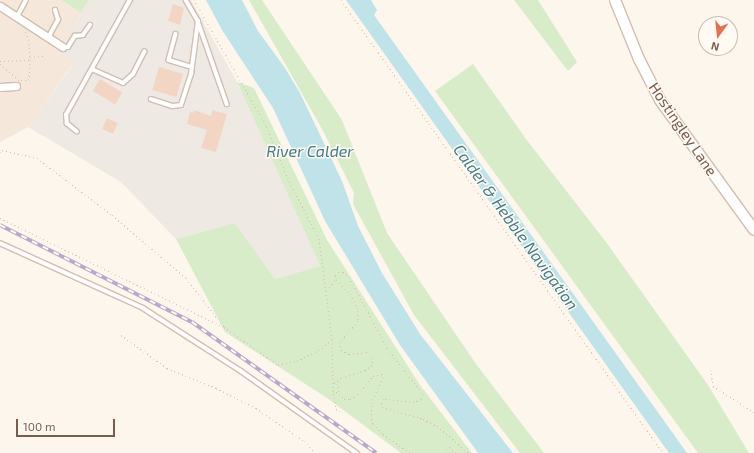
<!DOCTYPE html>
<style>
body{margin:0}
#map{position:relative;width:754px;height:453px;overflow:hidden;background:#fdf6ec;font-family:"Exo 2",sans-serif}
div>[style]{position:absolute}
.residential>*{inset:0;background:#f5e8da}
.industrial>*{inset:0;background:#efe9e4}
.green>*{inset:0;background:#d8ecc9}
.water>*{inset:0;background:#bfe3e8}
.building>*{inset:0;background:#f3d5c3;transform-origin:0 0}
.path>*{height:1px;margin-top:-0.5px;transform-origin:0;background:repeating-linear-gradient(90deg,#d9b8a5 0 1px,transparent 0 4px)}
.roads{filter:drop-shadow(1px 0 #d1beb0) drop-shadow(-1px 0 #d1beb0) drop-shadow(0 1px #d1beb0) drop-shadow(0 -1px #d1beb0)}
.lane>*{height:3.5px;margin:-1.75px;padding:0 1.75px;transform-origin:1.75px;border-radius:1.75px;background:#fff}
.street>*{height:7px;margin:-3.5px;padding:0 3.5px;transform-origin:3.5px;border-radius:3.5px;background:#fff}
.secondary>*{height:10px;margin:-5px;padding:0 5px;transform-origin:5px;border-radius:5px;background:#fff}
.rail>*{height:3.5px;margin-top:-1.75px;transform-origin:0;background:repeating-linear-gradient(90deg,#fffaf3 0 6px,#b9a8c9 0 12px);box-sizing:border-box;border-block:1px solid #b9a8c9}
span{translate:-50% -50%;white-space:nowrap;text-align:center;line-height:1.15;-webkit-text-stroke:3px #fffaf3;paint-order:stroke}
.street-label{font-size:15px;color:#7a5c4d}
.water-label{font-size:16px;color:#437c86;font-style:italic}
.north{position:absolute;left:698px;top:16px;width:40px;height:40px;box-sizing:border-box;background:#fffaf3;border:1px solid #cabbb1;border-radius:50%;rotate:195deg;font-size:11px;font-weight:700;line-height:16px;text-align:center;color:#7a5c4d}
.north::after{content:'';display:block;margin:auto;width:14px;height:18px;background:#e76f51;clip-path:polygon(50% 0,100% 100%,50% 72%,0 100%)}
.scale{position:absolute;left:16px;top:419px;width:99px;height:18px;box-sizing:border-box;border:2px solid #7a5c4d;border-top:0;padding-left:5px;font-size:12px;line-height:14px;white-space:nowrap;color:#7a5c4d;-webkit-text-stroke:3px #fffaf3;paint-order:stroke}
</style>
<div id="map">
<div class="residential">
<i style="clip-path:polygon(0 0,61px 0,81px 13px,63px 47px,74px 62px,28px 127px,0 142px)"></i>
</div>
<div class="industrial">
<i style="clip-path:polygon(89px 0,191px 0,237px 82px,320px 266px,275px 279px,235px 223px,176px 239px,121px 182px,28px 127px,74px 63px,59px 52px)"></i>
</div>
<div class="green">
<i style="clip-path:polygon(61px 0,89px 0,81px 13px)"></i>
<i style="clip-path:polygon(249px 0,262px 0,342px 120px,387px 233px,476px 364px,544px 453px,520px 453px,414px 315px,353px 204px,354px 193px,322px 129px)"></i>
<i style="clip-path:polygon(514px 0,538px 0,577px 62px,568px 71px)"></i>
<i style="clip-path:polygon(473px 64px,526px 139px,606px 242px,708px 385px,749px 453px,698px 453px,435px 91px)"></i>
<i style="clip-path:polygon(237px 82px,254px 88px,327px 240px,420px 385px,472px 453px,401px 453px,327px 398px,225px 332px,176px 239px,235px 223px,275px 279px,320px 266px)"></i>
</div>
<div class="water">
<i style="clip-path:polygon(206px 0,242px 0,258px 31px,285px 68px,300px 93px,342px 181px,358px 226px,382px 273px,420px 334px,513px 453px,478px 453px,400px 345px,325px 221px,273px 108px,222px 30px)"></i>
<i style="clip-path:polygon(346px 0,371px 0,377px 10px,374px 15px,687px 453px,669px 453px)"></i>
</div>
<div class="building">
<i style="clip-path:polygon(173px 4px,184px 8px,180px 25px,168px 21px)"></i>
<i style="left:159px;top:67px;width:25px;height:24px;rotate:16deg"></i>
<i style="left:100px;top:79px;width:26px;height:14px;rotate:31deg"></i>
<i style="clip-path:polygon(194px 110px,211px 116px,212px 110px,227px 114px,216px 152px,201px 148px,207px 130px,187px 124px,190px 112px,193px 113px)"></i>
<i style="left:107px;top:118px;width:12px;height:12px;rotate:24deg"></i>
</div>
<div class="path">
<i style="left:341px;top:0;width:556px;rotate:54.59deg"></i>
<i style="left:30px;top:57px;width:13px;rotate:-4deg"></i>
<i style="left:0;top:61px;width:30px;rotate:-2deg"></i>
<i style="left:30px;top:60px;width:20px;rotate:-93deg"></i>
<i style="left:29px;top:40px;width:10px;rotate:-114deg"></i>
<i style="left:0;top:64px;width:26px;rotate:40deg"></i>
<i style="left:21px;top:80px;width:8px"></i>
<i style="left:29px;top:80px;width:20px;rotate:-87deg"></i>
<i style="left:0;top:152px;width:3px;rotate:-45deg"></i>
<i style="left:2px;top:150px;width:36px;rotate:13deg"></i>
<i style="left:37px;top:158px;width:94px;rotate:37.2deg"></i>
<i style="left:112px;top:215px;width:97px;rotate:40.4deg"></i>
<i style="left:186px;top:278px;width:62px;rotate:52.2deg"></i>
<i style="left:224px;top:327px;width:66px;rotate:35.1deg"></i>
<i style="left:278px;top:365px;width:19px;rotate:-12deg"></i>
<i style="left:297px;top:361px;width:28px;rotate:-27deg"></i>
<i style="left:322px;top:348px;width:13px;rotate:-42deg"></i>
<i style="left:332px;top:339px;width:101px;rotate:-97.4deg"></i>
<i style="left:319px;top:239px;width:68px;rotate:-117.3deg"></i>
<i style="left:288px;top:179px;width:58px;rotate:-112.2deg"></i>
<i style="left:266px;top:125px;width:144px;rotate:-119.9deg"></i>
<i style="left:0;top:218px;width:248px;rotate:26deg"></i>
<i style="left:336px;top:280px;width:20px;rotate:45deg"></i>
<i style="left:350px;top:294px;width:15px;rotate:62deg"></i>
<i style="left:357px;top:307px;width:14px;rotate:86deg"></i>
<i style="left:358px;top:321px;width:28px;rotate:131deg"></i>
<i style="left:340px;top:342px;width:8px;rotate:83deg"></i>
<i style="left:341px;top:350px;width:9px;rotate:27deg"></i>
<i style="left:349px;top:354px;width:18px;rotate:-6deg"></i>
<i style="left:367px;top:352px;width:8px;rotate:50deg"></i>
<i style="left:372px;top:358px;width:7px;rotate:90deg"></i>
<i style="left:372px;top:365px;width:9px;rotate:144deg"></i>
<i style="left:365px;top:370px;width:24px;rotate:161deg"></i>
<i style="left:342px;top:378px;width:6px;rotate:129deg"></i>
<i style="left:338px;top:383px;width:11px;rotate:85deg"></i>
<i style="left:339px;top:394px;width:7px;rotate:45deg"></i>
<i style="left:344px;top:399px;width:6px"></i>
<i style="left:350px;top:399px;width:9px;rotate:-32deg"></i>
<i style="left:358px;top:394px;width:23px;rotate:-50deg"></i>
<i style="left:373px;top:376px;width:9px;rotate:-13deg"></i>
<i style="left:382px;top:374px;width:3px;rotate:72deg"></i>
<i style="left:383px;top:377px;width:27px;rotate:114deg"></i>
<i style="left:372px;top:402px;width:13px;rotate:94deg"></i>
<i style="left:371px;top:415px;width:9px;rotate:77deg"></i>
<i style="left:373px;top:424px;width:14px;rotate:45deg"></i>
<i style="left:383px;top:434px;width:33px;rotate:35deg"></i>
<i style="left:326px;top:290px;width:14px;rotate:-45deg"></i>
<i style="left:336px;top:280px;width:5px;rotate:-101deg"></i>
<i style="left:335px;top:275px;width:4px;rotate:-45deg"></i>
<i style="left:338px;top:272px;width:5px"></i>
<i style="left:343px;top:272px;width:8px;rotate:40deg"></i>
<i style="left:349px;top:277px;width:81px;rotate:61.8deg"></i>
<i style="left:387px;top:348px;width:58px;rotate:52deg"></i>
<i style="left:423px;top:394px;width:5px;rotate:112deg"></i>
<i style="left:421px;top:399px;width:8px;rotate:157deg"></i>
<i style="left:414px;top:402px;width:30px;rotate:-174deg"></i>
<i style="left:384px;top:399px;width:6px;rotate:121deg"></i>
<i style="left:381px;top:404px;width:3px;rotate:72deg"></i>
<i style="left:382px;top:407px;width:43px;rotate:16.3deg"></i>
<i style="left:423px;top:419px;width:16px;rotate:27deg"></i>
<i style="left:437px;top:426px;width:42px;rotate:40.2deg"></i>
<i style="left:121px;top:335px;width:57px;rotate:35.7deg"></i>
<i style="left:167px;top:368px;width:53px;rotate:22.2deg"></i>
<i style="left:216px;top:388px;width:45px;rotate:26.6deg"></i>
<i style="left:256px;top:408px;width:58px;rotate:34.5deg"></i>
<i style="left:304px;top:441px;width:16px;rotate:47deg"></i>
<i style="left:332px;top:339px;width:51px;rotate:88.9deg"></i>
<i style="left:333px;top:390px;width:19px;rotate:81deg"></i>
<i style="left:336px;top:409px;width:4px;rotate:34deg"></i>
<i style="left:711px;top:370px;width:16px;rotate:83deg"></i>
<i style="left:713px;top:386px;width:49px;rotate:32.4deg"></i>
<i style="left:334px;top:383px;width:9px;rotate:-36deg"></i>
<i style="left:333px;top:390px;width:7px;rotate:34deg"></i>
<i style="left:444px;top:453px;width:8px;rotate:-50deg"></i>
<i style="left:449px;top:447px;width:9px;rotate:41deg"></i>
</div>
<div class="roads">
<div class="lane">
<i style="left:186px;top:0;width:24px;rotate:60deg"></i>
<i style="left:198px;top:21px;width:88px;rotate:70.7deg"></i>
<i style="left:17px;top:17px;width:19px;rotate:-62deg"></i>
<i style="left:176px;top:34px;width:27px;rotate:105deg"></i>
<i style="left:169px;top:60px;width:24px;rotate:17deg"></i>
<i style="left:48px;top:38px;width:21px;rotate:-61deg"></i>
<i style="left:58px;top:20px;width:10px;rotate:-107deg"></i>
<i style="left:63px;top:47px;width:5px"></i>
<i style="left:68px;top:47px;width:13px;rotate:-58deg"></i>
<i style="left:75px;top:36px;width:8px;rotate:-7deg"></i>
<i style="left:83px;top:35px;width:12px;rotate:-55deg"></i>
<i style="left:92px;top:69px;width:34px;rotate:24deg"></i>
<i style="left:123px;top:83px;width:13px;rotate:-42deg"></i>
<i style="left:133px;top:74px;width:25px;rotate:-63deg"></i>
<i style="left:151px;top:99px;width:23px;rotate:18deg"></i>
<i style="left:173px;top:106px;width:8px;rotate:-7deg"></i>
<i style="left:181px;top:105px;width:33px;rotate:-72deg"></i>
<i style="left:191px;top:74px;width:53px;rotate:-82.5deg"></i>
<i style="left:77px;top:132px;width:13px;rotate:-141deg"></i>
<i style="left:67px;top:124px;width:9px;rotate:-96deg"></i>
<i style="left:66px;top:115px;width:132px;rotate:-60.9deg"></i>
<i style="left:0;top:243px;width:157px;rotate:24.4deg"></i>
<i style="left:143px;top:308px;width:117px;rotate:32.7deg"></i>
<i style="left:241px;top:371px;width:142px;rotate:35.3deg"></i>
</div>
<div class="street">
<i style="left:0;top:6px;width:75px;rotate:33.1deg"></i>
<i style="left:0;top:87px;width:16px;rotate:-4deg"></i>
</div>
<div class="secondary">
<i style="left:615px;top:0;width:64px;rotate:67.9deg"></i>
<i style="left:639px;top:59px;width:46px;rotate:62.9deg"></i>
<i style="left:660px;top:100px;width:160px;rotate:54.1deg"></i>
</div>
</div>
<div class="rail">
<i style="left:0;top:225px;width:215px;rotate:26.8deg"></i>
<i style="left:192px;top:322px;width:226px;rotate:35.4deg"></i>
</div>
<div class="street-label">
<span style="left:683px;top:129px;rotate:56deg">Hostingley Lane</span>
</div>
<div class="water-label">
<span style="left:310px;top:151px">River Calder</span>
<span style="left:516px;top:227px;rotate:54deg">Calder &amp; Hebble Navigation</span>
</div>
<div class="north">N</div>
<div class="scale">100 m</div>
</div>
